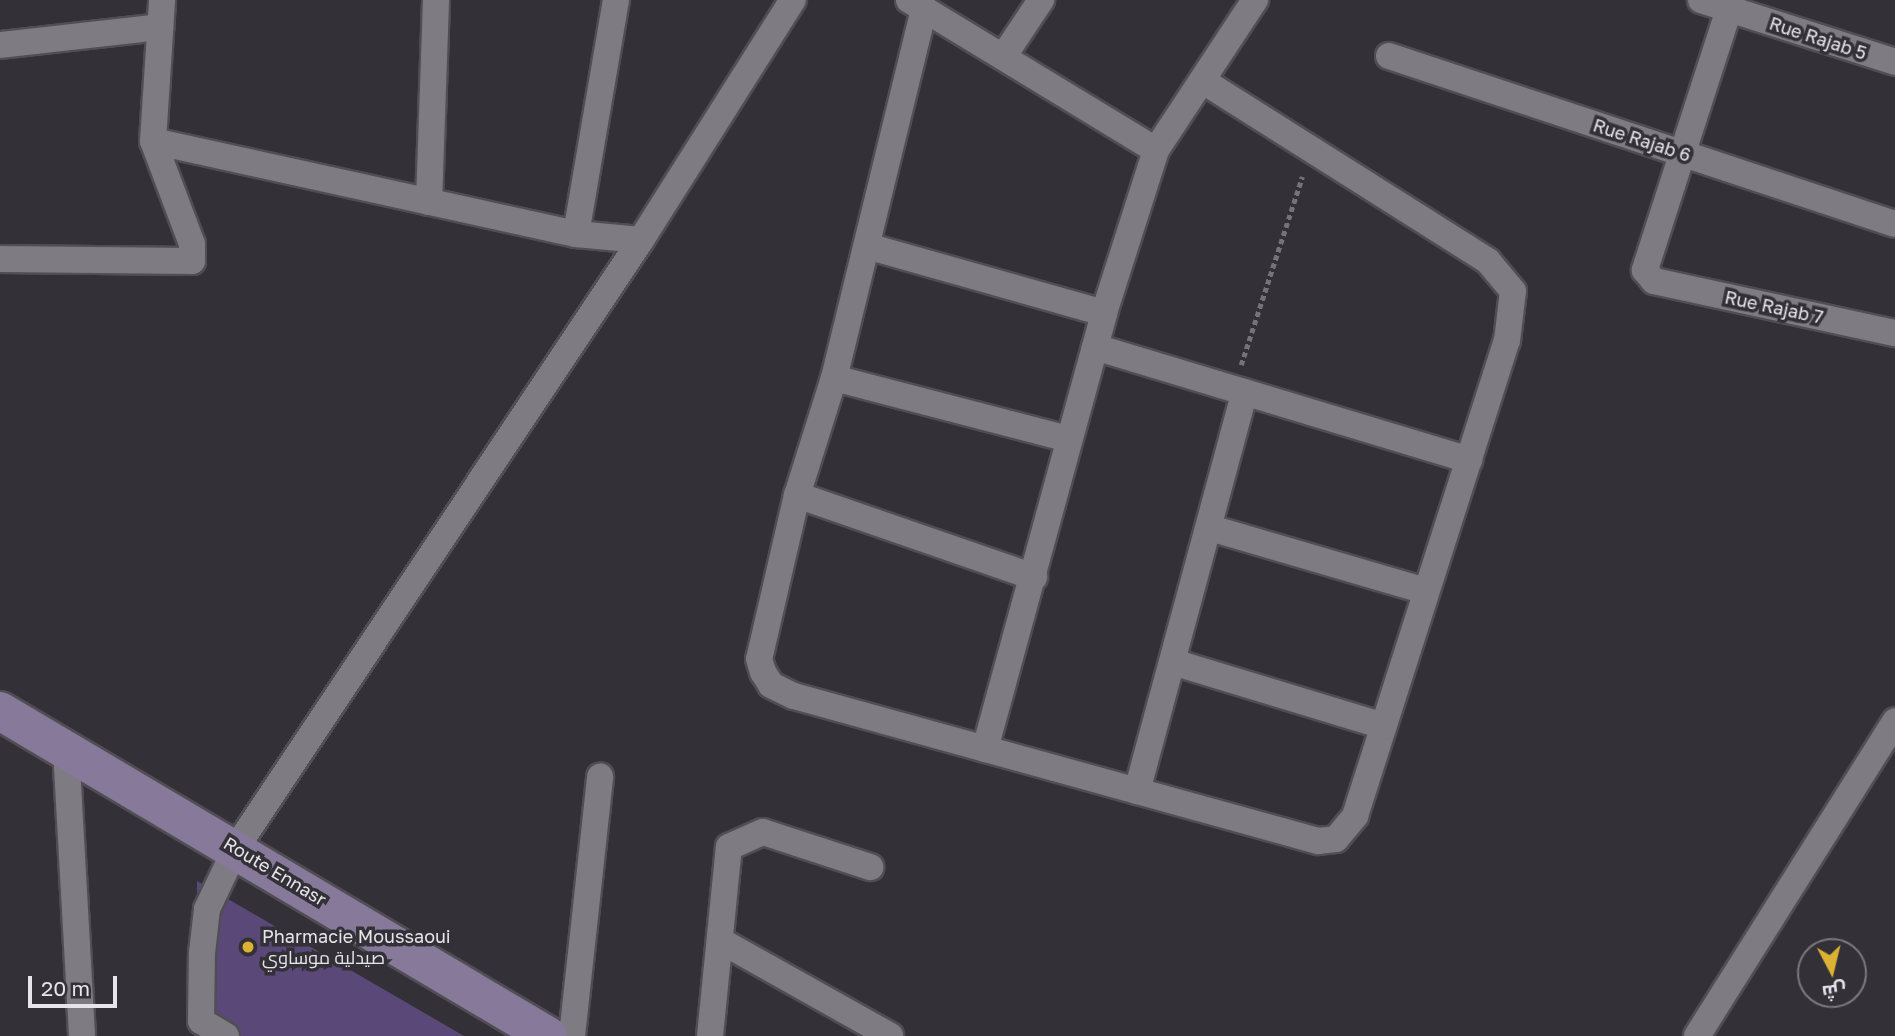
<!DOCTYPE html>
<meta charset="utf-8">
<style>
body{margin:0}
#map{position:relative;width:1895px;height:1036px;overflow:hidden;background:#333137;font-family:"Golos Text",Cairo,sans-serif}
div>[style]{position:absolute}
.green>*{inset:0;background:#5a4978}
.path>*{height:4.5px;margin-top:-2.25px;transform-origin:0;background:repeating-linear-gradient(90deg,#757378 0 5px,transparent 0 8.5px)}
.roads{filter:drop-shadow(2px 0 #504e54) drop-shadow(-2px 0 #504e54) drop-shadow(0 2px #504e54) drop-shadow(0 -2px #504e54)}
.minor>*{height:26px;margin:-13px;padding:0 13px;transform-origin:13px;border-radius:13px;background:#7e7b83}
.secondary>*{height:38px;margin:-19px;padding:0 19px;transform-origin:19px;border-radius:19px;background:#86799a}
.dots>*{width:19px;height:19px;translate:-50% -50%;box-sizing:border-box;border:4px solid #333137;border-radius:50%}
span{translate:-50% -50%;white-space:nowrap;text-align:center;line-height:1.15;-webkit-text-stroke:7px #333137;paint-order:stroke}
.street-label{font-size:18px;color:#e6e5e9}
.poi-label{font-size:18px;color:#e6e5e9}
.left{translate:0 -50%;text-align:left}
.north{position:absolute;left:1797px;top:938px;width:70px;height:70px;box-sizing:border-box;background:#333137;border:2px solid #7b797e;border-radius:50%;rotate:173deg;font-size:19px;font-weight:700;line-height:28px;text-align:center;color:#e6e5e9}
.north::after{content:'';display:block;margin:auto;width:24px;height:32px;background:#dbb233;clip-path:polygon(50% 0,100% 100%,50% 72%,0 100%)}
.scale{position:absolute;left:28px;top:976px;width:89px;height:32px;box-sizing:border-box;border:4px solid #e6e5e9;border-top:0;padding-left:9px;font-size:21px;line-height:24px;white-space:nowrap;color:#e6e5e9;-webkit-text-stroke:5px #333137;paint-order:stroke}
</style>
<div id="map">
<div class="green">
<i style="clip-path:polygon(197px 881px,464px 1036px,197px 1036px)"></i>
</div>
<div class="path">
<i style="left:1241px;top:365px;width:198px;rotate:-72deg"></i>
</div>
<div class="roads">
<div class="minor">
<i style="left:909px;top:0;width:289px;rotate:31.3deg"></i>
<i style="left:1701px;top:0;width:204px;rotate:17.7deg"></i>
<i style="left:1732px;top:0;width:284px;rotate:107.9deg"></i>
<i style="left:1645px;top:270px;width:14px;rotate:51deg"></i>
<i style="left:1654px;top:281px;width:247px;rotate:12.2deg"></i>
<i style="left:924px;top:9px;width:380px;rotate:103.7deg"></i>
<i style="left:834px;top:378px;width:123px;rotate:107.5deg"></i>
<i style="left:797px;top:495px;width:168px;rotate:103deg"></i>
<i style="left:759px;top:659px;width:14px;rotate:73deg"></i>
<i style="left:763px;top:672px;width:15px;rotate:58deg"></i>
<i style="left:771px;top:685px;width:25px;rotate:26deg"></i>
<i style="left:794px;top:696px;width:544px;rotate:15.47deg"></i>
<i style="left:1318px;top:841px;width:18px;rotate:-6deg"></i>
<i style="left:1336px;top:839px;width:30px;rotate:-50deg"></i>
<i style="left:1355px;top:816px;width:499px;rotate:-72.3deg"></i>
<i style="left:1507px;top:341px;width:50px;rotate:-83.2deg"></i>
<i style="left:1513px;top:291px;width:39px;rotate:-130deg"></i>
<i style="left:1488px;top:261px;width:338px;rotate:-147.7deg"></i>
<i style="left:0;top:45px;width:161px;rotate:-6.4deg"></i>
<i style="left:1389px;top:56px;width:533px;rotate:18.37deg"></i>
<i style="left:1003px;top:57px;width:69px;rotate:-56.3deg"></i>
<i style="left:153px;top:141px;width:433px;rotate:12.4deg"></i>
<i style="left:576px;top:234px;width:65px;rotate:5.3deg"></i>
<i style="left:429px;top:202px;width:202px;rotate:-88deg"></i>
<i style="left:576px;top:234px;width:237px;rotate:-80.3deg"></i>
<i style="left:867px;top:246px;width:246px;rotate:15.8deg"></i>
<i style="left:0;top:259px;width:192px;rotate:0.6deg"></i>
<i style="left:192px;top:261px;width:17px;rotate:-90deg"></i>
<i style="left:192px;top:244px;width:110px;rotate:-110.7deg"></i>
<i style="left:153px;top:141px;width:141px;rotate:-86.3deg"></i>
<i style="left:1095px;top:347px;width:391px;rotate:16.8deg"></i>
<i style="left:834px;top:378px;width:243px;rotate:14.6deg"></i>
<i style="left:797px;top:495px;width:251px;rotate:19.1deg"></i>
<i style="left:1210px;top:528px;width:225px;rotate:16.3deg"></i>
<i style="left:1173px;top:662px;width:220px;rotate:16.9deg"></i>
<i style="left:66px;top:749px;width:287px;rotate:86.8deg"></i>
<i style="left:985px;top:749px;width:452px;rotate:-74.7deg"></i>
<i style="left:1104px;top:313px;width:171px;rotate:-72.3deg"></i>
<i style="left:1156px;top:150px;width:180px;rotate:-56.6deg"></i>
<i style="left:1137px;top:791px;width:413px;rotate:-74.9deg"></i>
<i style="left:721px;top:941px;width:194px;rotate:29.3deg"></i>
<i style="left:226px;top:1036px;width:29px;rotate:-149deg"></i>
<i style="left:201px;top:1021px;width:68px;rotate:-89.2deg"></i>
<i style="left:202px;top:953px;width:44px;rotate:-83.5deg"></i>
<i style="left:207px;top:909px;width:68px;rotate:-64.6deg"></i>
<i style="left:236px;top:848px;width:731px;rotate:-56.33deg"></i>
<i style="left:641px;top:240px;width:284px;rotate:-57.7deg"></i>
<i style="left:572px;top:1036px;width:261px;rotate:-83.8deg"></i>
<i style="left:710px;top:1036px;width:190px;rotate:-84.3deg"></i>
<i style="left:729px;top:847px;width:37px;rotate:-24deg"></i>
<i style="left:763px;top:832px;width:113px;rotate:18.1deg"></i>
<i style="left:1697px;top:1036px;width:372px;rotate:-57.8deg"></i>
</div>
<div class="secondary">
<i style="left:0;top:711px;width:637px;rotate:30.67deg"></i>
</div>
</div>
<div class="dots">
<i style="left:248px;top:947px;background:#dbb233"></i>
</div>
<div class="street-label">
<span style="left:1818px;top:38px;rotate:18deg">Rue Rajab 5</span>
<span style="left:1642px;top:140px;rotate:18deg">Rue Rajab 6</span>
<span style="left:1774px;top:307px;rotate:12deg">Rue Rajab 7</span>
<span style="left:275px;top:871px;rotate:31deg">Route Ennasr</span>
</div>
<div class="poi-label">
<span class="left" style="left:262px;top:947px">Pharmacie Moussaoui<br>صيدلية موساوي</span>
</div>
<div class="north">ش</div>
<div class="scale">20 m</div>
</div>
